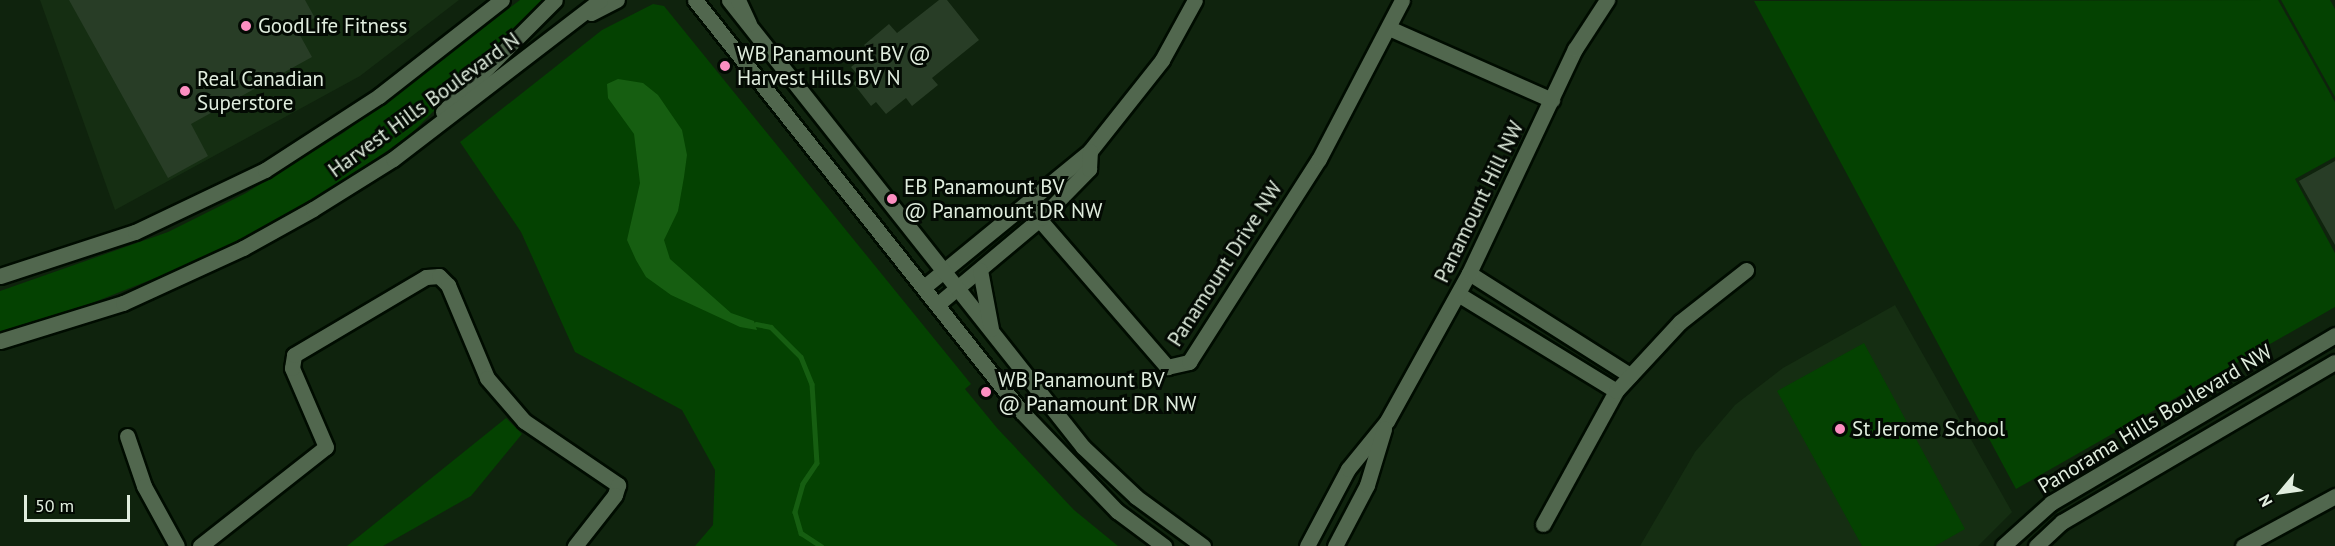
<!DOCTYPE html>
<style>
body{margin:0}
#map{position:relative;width:2335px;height:546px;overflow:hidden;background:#0f230d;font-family:"PT Sans",sans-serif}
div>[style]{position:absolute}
.built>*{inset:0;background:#152e12}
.green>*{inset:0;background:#044201}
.water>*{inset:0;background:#165e11}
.stream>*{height:4.5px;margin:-2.25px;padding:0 2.25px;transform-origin:2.25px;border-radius:2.25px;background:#165e11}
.building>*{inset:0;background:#283d26}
.roads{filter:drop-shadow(2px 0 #000c00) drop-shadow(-2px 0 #000c00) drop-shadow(0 2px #000c00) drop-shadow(0 -2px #000c00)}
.minor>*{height:15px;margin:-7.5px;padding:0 7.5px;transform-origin:7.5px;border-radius:7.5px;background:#51674e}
.tertiary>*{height:15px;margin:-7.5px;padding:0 7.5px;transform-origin:7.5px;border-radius:7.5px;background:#51674e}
.secondary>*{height:15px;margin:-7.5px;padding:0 7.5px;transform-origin:7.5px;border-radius:7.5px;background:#51674e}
.dots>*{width:16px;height:16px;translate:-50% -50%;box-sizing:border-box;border:3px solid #030a03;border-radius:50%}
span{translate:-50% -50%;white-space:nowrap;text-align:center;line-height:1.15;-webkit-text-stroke:6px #030a03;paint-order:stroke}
.poi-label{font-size:21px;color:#e0edde}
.left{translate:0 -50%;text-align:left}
.street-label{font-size:21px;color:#e0edde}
.north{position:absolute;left:2251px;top:462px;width:60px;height:60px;-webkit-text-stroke:4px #030a03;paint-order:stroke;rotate:241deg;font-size:16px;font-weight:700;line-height:24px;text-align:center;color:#e0edde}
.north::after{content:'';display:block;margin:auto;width:21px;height:27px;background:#e0edde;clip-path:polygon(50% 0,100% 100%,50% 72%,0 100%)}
.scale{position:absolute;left:24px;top:495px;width:106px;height:27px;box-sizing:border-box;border:3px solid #e0edde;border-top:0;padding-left:8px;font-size:18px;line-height:21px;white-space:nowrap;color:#e0edde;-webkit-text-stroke:4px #030a03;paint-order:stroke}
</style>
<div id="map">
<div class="built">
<i style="clip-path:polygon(40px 0,459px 0,360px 76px,115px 210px)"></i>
<i style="clip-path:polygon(1895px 305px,2012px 512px,1978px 546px,1640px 546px,1695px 452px,1735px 405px,1783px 368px)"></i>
</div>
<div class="green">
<i style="clip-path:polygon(520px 0,544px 0,410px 135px,303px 209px,211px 256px,44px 322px,0 332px,0 291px,168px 232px,246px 193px,343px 133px)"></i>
<i style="clip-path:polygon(2278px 0,2335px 102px,2335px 157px,2295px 179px,2335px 253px,2335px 307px,2016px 489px,1754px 1px)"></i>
<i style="clip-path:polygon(2281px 0,2330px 0,2335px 9px,2335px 97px)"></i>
<i style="clip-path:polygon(653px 4px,664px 6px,971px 384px,965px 389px,997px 428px,1074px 510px,1118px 546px,695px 546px,713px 525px,715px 470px,682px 410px,575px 352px,521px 232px,460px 142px,602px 30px)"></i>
<i style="clip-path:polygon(1864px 343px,1965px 529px,1935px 546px,1862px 546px,1777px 391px)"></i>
<i style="clip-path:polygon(506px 418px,522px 434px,471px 496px,383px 546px,347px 546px)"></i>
</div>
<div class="water">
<i style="clip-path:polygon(618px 79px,643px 83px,658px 95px,682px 130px,687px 155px,684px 177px,678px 211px,664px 240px,670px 259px,731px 313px,754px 321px,757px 330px,740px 327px,671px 295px,646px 277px,636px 260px,627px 240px,640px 183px,634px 134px,608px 98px,607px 84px)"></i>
</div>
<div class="stream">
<i style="left:756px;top:324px;width:15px;rotate:11deg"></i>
<i style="left:771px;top:327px;width:42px;rotate:45deg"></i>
<i style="left:801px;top:357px;width:29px;rotate:68deg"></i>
<i style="left:812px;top:384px;width:79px;rotate:86.4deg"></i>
<i style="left:817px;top:463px;width:25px;rotate:124deg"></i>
<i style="left:803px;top:484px;width:29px;rotate:106deg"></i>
<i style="left:795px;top:512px;width:22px;rotate:74deg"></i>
<i style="left:801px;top:533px;width:24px;rotate:33deg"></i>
</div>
<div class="building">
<i style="clip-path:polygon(69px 0,305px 0,315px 18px,296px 28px,312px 57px,191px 124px,208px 156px,168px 178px)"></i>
<i style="clip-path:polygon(939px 0,947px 0,979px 40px,932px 78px,938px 85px,912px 106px,906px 98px,886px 114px,876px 102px,871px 106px,853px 83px,860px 78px,851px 67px,870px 52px,864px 45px,889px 24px,897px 33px)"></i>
<i style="clip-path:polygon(2335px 161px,2335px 245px,2299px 181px)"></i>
</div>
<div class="roads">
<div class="minor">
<i style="left:1391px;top:29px;width:176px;rotate:23.8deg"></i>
<i style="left:1026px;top:204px;width:216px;rotate:49.1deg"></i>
<i style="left:1167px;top:367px;width:23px;rotate:-13deg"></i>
<i style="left:1189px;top:362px;width:241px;rotate:-57.4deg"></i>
<i style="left:1319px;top:159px;width:179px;rotate:-62.4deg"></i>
<i style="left:1469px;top:273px;width:191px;rotate:32.4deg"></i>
<i style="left:924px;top:287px;width:215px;rotate:-39.3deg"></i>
<i style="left:1090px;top:151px;width:116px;rotate:-51.6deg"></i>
<i style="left:1162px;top:60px;width:68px;rotate:-61.2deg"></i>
<i style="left:1458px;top:294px;width:185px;rotate:31.5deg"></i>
<i style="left:938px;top:304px;width:134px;rotate:-39.9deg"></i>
<i style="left:1041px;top:218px;width:69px;rotate:-45.6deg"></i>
<i style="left:1089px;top:169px;width:18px;rotate:-87deg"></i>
<i style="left:127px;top:436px;width:53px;rotate:71.2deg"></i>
<i style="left:144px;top:486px;width:68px;rotate:61.2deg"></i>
<i style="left:1543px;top:524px;width:152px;rotate:-61.2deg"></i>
<i style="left:1616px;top:391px;width:94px;rotate:-47.2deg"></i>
<i style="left:1680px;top:322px;width:84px;rotate:-38.2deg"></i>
<i style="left:200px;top:546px;width:160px;rotate:-38.2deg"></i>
<i style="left:326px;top:447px;width:86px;rotate:-113.3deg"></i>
<i style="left:292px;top:368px;width:13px;rotate:-81deg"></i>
<i style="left:294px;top:355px;width:153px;rotate:-30.6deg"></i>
<i style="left:426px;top:277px;width:13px;rotate:-4deg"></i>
<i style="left:439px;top:276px;width:13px;rotate:45deg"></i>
<i style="left:448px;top:285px;width:101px;rotate:67.2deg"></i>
<i style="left:487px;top:378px;width:57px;rotate:49.3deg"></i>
<i style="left:524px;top:421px;width:114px;rotate:34.2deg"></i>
<i style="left:618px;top:485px;width:10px;rotate:107deg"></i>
<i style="left:615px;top:495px;width:65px;rotate:128.1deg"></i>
<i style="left:1307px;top:546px;width:87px;rotate:-62deg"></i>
<i style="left:1348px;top:469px;width:62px;rotate:-50.9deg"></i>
<i style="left:1387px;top:421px;width:169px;rotate:-61deg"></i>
<i style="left:1469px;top:273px;width:248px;rotate:-64.7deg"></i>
<i style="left:1575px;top:49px;width:59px;rotate:-56.9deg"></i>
<i style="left:1335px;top:546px;width:69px;rotate:-62.3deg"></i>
<i style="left:1367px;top:485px;width:59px;rotate:-73.1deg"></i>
<i style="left:2243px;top:546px;width:105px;rotate:-28.5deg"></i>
</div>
<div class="tertiary">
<i style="left:695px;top:0;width:525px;rotate:51.58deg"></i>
<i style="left:1021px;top:411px;width:139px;rotate:46.2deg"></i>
<i style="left:1117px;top:511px;width:59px;rotate:36.7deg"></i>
<i style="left:729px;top:0;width:570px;rotate:51.62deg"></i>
<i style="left:1083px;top:447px;width:73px;rotate:43.3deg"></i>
<i style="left:1136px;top:497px;width:83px;rotate:36.2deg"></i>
<i style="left:980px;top:270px;width:60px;rotate:79.4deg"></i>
<i style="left:2003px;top:546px;width:64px;rotate:-41.9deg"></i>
<i style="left:2051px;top:503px;width:330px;rotate:-30.6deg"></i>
<i style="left:2036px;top:546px;width:35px;rotate:-43deg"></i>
<i style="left:2062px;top:522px;width:316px;rotate:-30.4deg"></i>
</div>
<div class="secondary">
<i style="left:738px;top:0;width:26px;rotate:65deg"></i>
<i style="left:591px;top:13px;width:29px;rotate:-27deg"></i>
<i style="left:443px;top:112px;width:158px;rotate:-45deg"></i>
<i style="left:0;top:276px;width:142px;rotate:-18.1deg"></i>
<i style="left:135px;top:232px;width:144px;rotate:-25.5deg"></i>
<i style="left:265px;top:170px;width:136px;rotate:-33deg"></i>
<i style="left:379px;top:96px;width:156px;rotate:-38deg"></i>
<i style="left:0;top:341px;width:129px;rotate:-17.2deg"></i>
<i style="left:123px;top:303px;width:132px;rotate:-24.6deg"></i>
<i style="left:243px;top:248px;width:80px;rotate:-29.1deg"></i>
<i style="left:313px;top:209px;width:94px;rotate:-32deg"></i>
<i style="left:393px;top:159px;width:261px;rotate:-37.5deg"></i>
</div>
</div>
<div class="dots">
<i style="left:246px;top:26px;background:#fc8fc1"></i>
<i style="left:725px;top:66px;background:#fc8fc1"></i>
<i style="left:185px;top:91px;background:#fc8fc1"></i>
<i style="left:892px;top:199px;background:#fc8fc1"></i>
<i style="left:986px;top:392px;background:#fc8fc1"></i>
<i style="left:1840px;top:429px;background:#fc8fc1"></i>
</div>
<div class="poi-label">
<span class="left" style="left:258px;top:26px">GoodLife Fitness</span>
<span class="left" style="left:737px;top:66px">WB Panamount BV @<br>Harvest Hills BV N</span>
<span class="left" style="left:197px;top:91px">Real Canadian<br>Superstore</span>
<span class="left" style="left:904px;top:199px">EB Panamount BV<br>@ Panamount DR NW</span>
<span class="left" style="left:998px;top:392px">WB Panamount BV<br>@ Panamount DR NW</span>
<span class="left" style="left:1852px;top:429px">St Jerome School</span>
</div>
<div class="street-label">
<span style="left:424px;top:105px;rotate:-36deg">Harvest Hills Boulevard N</span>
<span style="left:1479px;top:202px;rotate:-64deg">Panamount Hill NW</span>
<span style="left:1225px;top:264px;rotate:-57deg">Panamount Drive NW</span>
<span style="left:2155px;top:419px;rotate:-31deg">Panorama Hills Boulevard NW</span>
</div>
<div class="north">N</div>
<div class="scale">50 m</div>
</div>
